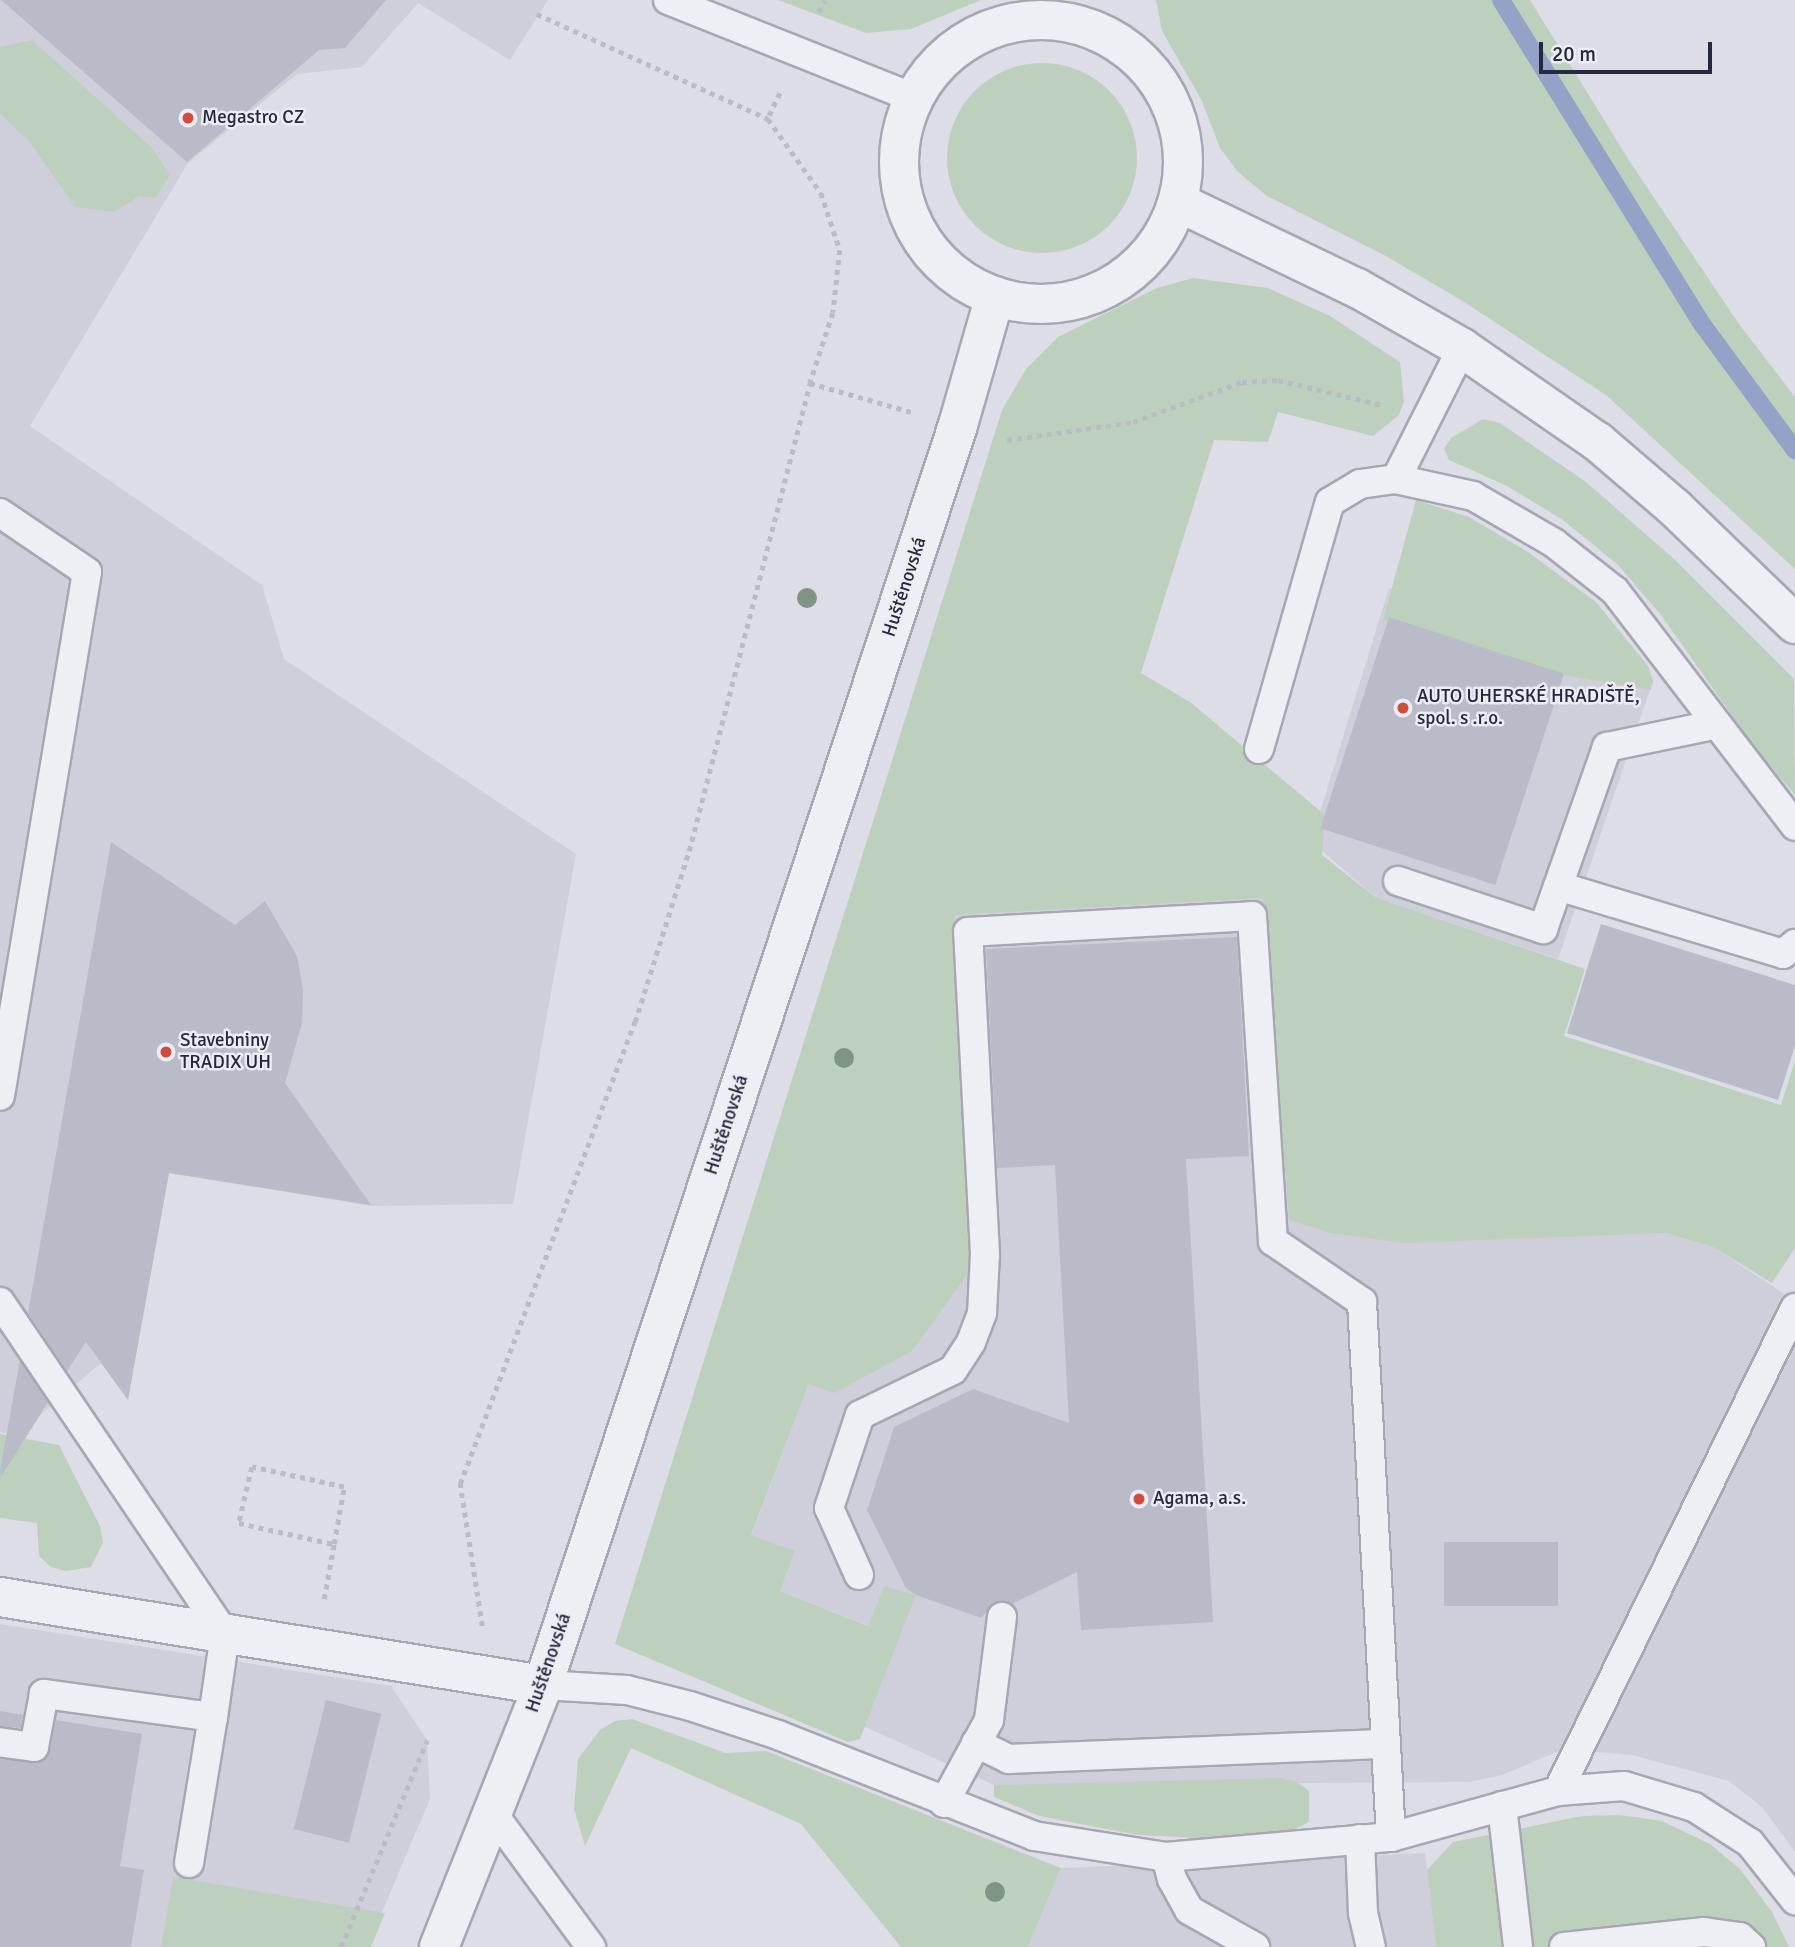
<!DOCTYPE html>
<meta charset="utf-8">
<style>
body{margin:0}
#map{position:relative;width:1795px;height:1947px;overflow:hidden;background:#dcdde6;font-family:Signika,sans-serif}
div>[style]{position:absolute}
.built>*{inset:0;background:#cecfdb}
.green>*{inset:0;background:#bdd0bd}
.round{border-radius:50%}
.stream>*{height:18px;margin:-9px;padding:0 9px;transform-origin:9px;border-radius:9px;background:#96a1c8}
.building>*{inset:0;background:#b9bbc9;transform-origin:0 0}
.path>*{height:4.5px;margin-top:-2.25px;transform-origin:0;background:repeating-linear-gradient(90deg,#babbc5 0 5px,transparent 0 10px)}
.roads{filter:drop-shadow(2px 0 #a5a7b3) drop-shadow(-2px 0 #a5a7b3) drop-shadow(0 2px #a5a7b3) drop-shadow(0 -2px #a5a7b3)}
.service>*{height:28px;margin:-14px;padding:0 14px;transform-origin:14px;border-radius:14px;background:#eeeff5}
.minor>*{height:38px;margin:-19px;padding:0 19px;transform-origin:19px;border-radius:19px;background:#eeeff5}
.tertiary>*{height:38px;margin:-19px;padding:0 19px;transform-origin:19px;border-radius:19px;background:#eeeff5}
.tertiary>.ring{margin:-19px;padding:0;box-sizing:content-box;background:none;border:38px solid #eeeff5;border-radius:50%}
.trees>*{width:20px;height:20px;margin:-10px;border-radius:50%;background:#7f9485}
.dots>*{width:19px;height:19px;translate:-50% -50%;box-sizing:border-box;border:4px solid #ebecf4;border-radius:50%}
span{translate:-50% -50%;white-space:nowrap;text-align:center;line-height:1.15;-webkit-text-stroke:5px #ebecf4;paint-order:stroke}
.poi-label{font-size:19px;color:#26283d}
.left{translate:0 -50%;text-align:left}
.street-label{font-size:19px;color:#26283d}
.scale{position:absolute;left:1539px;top:42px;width:173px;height:32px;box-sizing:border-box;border:4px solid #26283d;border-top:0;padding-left:9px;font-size:21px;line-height:24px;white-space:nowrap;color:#26283d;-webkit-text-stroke:5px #ebecf4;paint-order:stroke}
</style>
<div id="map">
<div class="built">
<i style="clip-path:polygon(0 0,548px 0,510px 60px,418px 3px,362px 67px,297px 74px,188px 163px,30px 426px,262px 585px,284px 659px,576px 854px,513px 1204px,372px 1206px,169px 1173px,136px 1353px,121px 1391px,101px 1363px,39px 1416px,26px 1437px,0 1432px)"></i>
<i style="clip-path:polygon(1389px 588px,1653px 681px,1558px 959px,1375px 897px,1311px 841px)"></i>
<i style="clip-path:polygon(1263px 898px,1289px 1220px,1398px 1242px,1666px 1233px,1713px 1247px,1795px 1301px,1795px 1852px,1762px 1807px,1729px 1781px,1632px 1755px,1564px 1749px,1502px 1775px,1469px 1782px,994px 1785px,863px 1726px,916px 1595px,884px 1586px,869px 1626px,780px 1591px,751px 1536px,809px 1384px,973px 1267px,955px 915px)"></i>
<i style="clip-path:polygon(0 1624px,391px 1686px,427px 1740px,430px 1799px,367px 1947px,0 1947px)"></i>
<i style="clip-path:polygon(1425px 1853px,1436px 1947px,1028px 1947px,1061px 1868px)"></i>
</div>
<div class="green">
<i style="clip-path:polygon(778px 0,981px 0,911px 29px,866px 33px)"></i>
<i style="clip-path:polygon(1156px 0,1530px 0,1632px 165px,1739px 324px,1795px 397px,1795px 569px,1606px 395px,1461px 300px,1384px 255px,1267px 196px,1238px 172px,1220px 148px,1202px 101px,1162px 31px)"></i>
<i style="clip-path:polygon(32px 40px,152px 148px,170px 175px,155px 198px,139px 196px,114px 212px,75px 207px,29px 141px,0 114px,0 47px)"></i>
<i class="round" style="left:947px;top:63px;width:190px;height:190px"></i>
<i style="clip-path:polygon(1193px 278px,1268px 288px,1330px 316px,1400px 362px,1404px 401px,1399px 415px,1373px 436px,1278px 412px,1268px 442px,1214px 440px,1141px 673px,1190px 702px,1325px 815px,1322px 855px,1375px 897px,1585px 969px,1564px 1036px,1781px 1105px,1795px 1061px,1795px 1248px,1772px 1283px,1713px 1247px,1666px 1233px,1404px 1243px,1331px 1233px,1289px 1220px,1263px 898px,955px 915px,973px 1267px,912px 1351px,835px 1393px,809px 1384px,751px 1535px,795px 1551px,780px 1591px,868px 1626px,884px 1586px,916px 1595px,860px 1739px,848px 1742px,615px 1644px,1002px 410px,1026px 369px,1058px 337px,1157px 288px)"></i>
<i style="clip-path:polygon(1483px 419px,1500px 423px,1586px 482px,1674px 559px,1794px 679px,1795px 795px,1755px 748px,1661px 615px,1618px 565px,1563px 520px,1507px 486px,1449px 460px,1444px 449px,1451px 438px)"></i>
<i style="clip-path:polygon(1416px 500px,1469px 517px,1528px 552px,1596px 602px,1648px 666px,1653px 681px,1651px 690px,1564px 675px,1383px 620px)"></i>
<i style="clip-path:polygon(0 1434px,59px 1445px,100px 1526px,103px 1543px,91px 1567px,66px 1571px,51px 1567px,39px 1556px,37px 1523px,0 1518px)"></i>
<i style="clip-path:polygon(632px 1719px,726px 1753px,766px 1751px,1061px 1868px,1028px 1947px,901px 1947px,801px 1824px,631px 1748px,585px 1846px,574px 1809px,578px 1759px,600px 1730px,615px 1721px)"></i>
<i style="clip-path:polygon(1281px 1778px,1297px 1782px,1309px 1791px,1309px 1822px,1285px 1834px,1219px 1839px,1139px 1835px,1091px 1826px,1039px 1816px,994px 1797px,994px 1785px)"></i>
<i style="clip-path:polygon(1620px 1815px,1662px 1821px,1710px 1844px,1740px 1869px,1772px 1912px,1789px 1947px,1436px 1947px,1427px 1870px,1453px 1842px,1582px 1816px)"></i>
<i style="clip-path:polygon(173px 1877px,385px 1913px,371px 1947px,161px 1947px)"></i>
</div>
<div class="stream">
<i style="left:1501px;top:0;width:381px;rotate:58.2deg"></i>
<i style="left:1702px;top:324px;width:157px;rotate:53.6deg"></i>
</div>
<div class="building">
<i style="clip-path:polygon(1px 0,386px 0,345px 48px,319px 50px,187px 162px)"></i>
<i style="left:1389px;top:617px;width:184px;height:222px;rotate:18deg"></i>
<i style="clip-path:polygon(111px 842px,235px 925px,265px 901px,297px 956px,303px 990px,302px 1023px,285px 1083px,371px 1205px,169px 1173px,128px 1400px,86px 1342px,67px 1371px,28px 1313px)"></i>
<i style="clip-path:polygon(1601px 924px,1795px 985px,1795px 1046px,1778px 1100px,1567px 1033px)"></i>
<i style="clip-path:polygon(1237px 937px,1249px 1156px,1186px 1159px,1213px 1622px,1081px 1630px,1077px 1572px,1012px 1604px,995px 1602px,981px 1618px,916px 1595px,906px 1588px,867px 1510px,894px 1427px,973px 1389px,1069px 1423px,1055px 1165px,997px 1168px,986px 949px)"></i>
<i style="clip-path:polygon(20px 1360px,48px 1402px,1px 1477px,0 1471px)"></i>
<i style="left:1558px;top:1542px;width:64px;height:114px;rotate:90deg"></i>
<i style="left:326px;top:1700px;width:57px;height:133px;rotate:14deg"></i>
<i style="clip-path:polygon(0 1711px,23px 1715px,21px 1728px,0 1726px)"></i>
<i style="clip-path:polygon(56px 1720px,142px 1734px,120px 1866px,144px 1870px,131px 1947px,0 1947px,0 1759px,41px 1762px,50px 1751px)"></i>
</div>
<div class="path">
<i style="left:819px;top:12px;width:13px;rotate:-63deg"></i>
<i style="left:537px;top:14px;width:254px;rotate:24.4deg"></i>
<i style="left:780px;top:93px;width:29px;rotate:115deg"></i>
<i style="left:768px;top:119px;width:91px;rotate:54.4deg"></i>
<i style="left:821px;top:193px;width:60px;rotate:71.6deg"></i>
<i style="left:840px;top:250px;width:63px;rotate:96.3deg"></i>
<i style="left:833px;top:313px;width:74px;rotate:108.2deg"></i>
<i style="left:810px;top:383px;width:105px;rotate:16deg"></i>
<i style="left:1007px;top:440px;width:127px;rotate:-8.1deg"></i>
<i style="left:1133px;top:422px;width:116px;rotate:-20.2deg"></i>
<i style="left:1242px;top:382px;width:36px;rotate:-3deg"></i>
<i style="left:1278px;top:380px;width:107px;rotate:13.5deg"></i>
<i style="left:324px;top:1599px;width:56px;rotate:-79.7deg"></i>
<i style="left:334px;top:1544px;width:58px;rotate:-80deg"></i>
<i style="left:344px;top:1487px;width:94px;rotate:-167.7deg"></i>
<i style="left:252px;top:1467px;width:57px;rotate:103.1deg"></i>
<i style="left:239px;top:1523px;width:97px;rotate:12.5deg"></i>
<i style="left:482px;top:1626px;width:144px;rotate:-98.8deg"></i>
<i style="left:460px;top:1484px;width:494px;rotate:-69.3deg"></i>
<i style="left:635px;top:1022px;width:179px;rotate:-72.5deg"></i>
<i style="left:689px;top:851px;width:483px;rotate:-75.5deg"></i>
<i style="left:341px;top:1947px;width:224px;rotate:-67.4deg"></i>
</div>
<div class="roads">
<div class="service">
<i style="left:668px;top:0;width:265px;rotate:21.7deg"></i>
<i style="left:1462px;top:348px;width:147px;rotate:116.7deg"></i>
<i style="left:1396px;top:479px;width:79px;rotate:12.4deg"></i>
<i style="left:1473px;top:496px;width:94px;rotate:30.1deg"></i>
<i style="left:1554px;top:543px;width:78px;rotate:38.2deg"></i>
<i style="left:1615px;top:591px;width:296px;rotate:52.5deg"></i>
<i style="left:0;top:513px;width:105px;rotate:34.1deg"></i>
<i style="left:87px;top:572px;width:531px;rotate:99.43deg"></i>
<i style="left:1259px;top:749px;width:257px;rotate:-74deg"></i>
<i style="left:1330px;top:502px;width:35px;rotate:-31deg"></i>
<i style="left:1360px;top:484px;width:36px;rotate:-8deg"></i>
<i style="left:1398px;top:881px;width:153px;rotate:18.3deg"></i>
<i style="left:1543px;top:929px;width:193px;rotate:-70.6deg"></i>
<i style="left:1607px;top:747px;width:108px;rotate:-11.7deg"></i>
<i style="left:1558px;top:886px;width:235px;rotate:16.8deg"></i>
<i style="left:1783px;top:954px;width:16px;rotate:-40deg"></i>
<i style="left:0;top:1302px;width:401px;rotate:55.9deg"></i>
<i style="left:225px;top:1634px;width:84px;rotate:98.2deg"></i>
<i style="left:213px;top:1717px;width:171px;rotate:-172.2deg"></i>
<i style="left:44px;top:1694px;width:54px;rotate:100.7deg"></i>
<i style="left:34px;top:1747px;width:34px;rotate:-172deg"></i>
<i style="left:859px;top:1575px;width:73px;rotate:-114.1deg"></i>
<i style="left:829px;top:1508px;width:98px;rotate:-71.6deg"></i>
<i style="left:860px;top:1415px;width:103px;rotate:-25.8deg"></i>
<i style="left:953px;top:1370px;width:33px;rotate:-57deg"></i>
<i style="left:971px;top:1342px;width:31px;rotate:-69deg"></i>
<i style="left:982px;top:1313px;width:59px;rotate:-87.1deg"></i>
<i style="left:985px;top:1254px;width:322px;rotate:-93deg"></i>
<i style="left:968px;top:932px;width:284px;rotate:-3.2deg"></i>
<i style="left:1252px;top:916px;width:326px;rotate:86.3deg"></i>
<i style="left:1273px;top:1241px;width:108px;rotate:34.4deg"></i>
<i style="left:1362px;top:1302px;width:536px;rotate:86.9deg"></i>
<i style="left:543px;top:1685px;width:84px;rotate:3.4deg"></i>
<i style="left:627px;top:1690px;width:65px;rotate:14.3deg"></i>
<i style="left:690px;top:1706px;width:93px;rotate:18.2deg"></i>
<i style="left:778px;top:1735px;width:275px;rotate:21.5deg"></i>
<i style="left:1034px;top:1836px;width:134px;rotate:9deg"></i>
<i style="left:1166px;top:1857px;width:226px;rotate:-5.1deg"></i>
<i style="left:1391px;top:1837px;width:173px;rotate:-15.4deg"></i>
<i style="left:1558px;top:1791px;width:66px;rotate:-4.3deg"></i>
<i style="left:1624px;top:1786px;width:73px;rotate:16.7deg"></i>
<i style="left:1694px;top:1807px;width:67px;rotate:32.7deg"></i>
<i style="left:1750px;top:1843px;width:73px;rotate:51.7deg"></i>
<i style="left:976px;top:1743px;width:37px;rotate:26deg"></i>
<i style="left:1009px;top:1759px;width:377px;rotate:-2.3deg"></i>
<i style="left:1558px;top:1791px;width:538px;rotate:-63.86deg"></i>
<i style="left:944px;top:1803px;width:94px;rotate:-61.5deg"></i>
<i style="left:989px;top:1720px;width:104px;rotate:-82.8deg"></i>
<i style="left:1502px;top:1806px;width:142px;rotate:83.5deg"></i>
<i style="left:494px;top:1815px;width:164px;rotate:53.7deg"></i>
<i style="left:1360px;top:1839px;width:74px;rotate:87.7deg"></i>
<i style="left:1363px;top:1913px;width:35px;rotate:77deg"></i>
<i style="left:1166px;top:1857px;width:23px;rotate:75deg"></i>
<i style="left:1172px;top:1879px;width:35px;rotate:61deg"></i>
<i style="left:1189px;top:1910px;width:76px;rotate:29.3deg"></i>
<i style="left:189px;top:1863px;width:148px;rotate:-80.7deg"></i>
<i style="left:1564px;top:1947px;width:141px;rotate:-6.1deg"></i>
<i style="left:1704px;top:1932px;width:36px;rotate:8deg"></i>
<i style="left:1740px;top:1937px;width:15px;rotate:42deg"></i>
</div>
<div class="minor">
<i style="left:1178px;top:202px;width:199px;rotate:25.7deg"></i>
<i style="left:1357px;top:288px;width:121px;rotate:29.7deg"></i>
<i style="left:1462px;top:348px;width:165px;rotate:34.7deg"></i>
<i style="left:1598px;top:442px;width:101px;rotate:40.6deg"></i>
<i style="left:1675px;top:508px;width:167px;rotate:44deg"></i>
<i style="left:0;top:1597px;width:550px;rotate:9.21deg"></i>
</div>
<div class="tertiary">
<i class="ring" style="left:899px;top:20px;width:246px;height:246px"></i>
<i style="left:439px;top:1947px;width:282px;rotate:-68.3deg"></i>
<i style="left:543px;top:1685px;width:1327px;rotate:-71.77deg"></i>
<i style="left:958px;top:425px;width:134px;rotate:-74deg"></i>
</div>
</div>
<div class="trees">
<i style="left:807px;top:598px"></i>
<i style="left:844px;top:1058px"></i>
<i style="left:995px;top:1892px"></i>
</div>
<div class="dots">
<i style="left:188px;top:118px;background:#cf4d3d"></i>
<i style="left:1403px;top:708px;background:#cf4d3d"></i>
<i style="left:166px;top:1052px;background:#cf4d3d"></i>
<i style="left:1139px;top:1499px;background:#cf4d3d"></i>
</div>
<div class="poi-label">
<span class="left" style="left:202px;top:118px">Megastro CZ</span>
<span class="left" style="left:1417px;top:708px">AUTO UHERSKÉ HRADIŠTĚ,<br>spol. s .r.o.</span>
<span class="left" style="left:180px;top:1052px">Stavebniny<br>TRADIX UH</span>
<span class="left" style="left:1153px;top:1499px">Agama, a.s.</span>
</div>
<div class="street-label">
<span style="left:905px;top:587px;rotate:-72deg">Huštěnovská</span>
<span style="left:727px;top:1125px;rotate:-72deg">Huštěnovská</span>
<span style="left:549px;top:1663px;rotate:-71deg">Huštěnovská</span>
</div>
<div class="scale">20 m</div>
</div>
